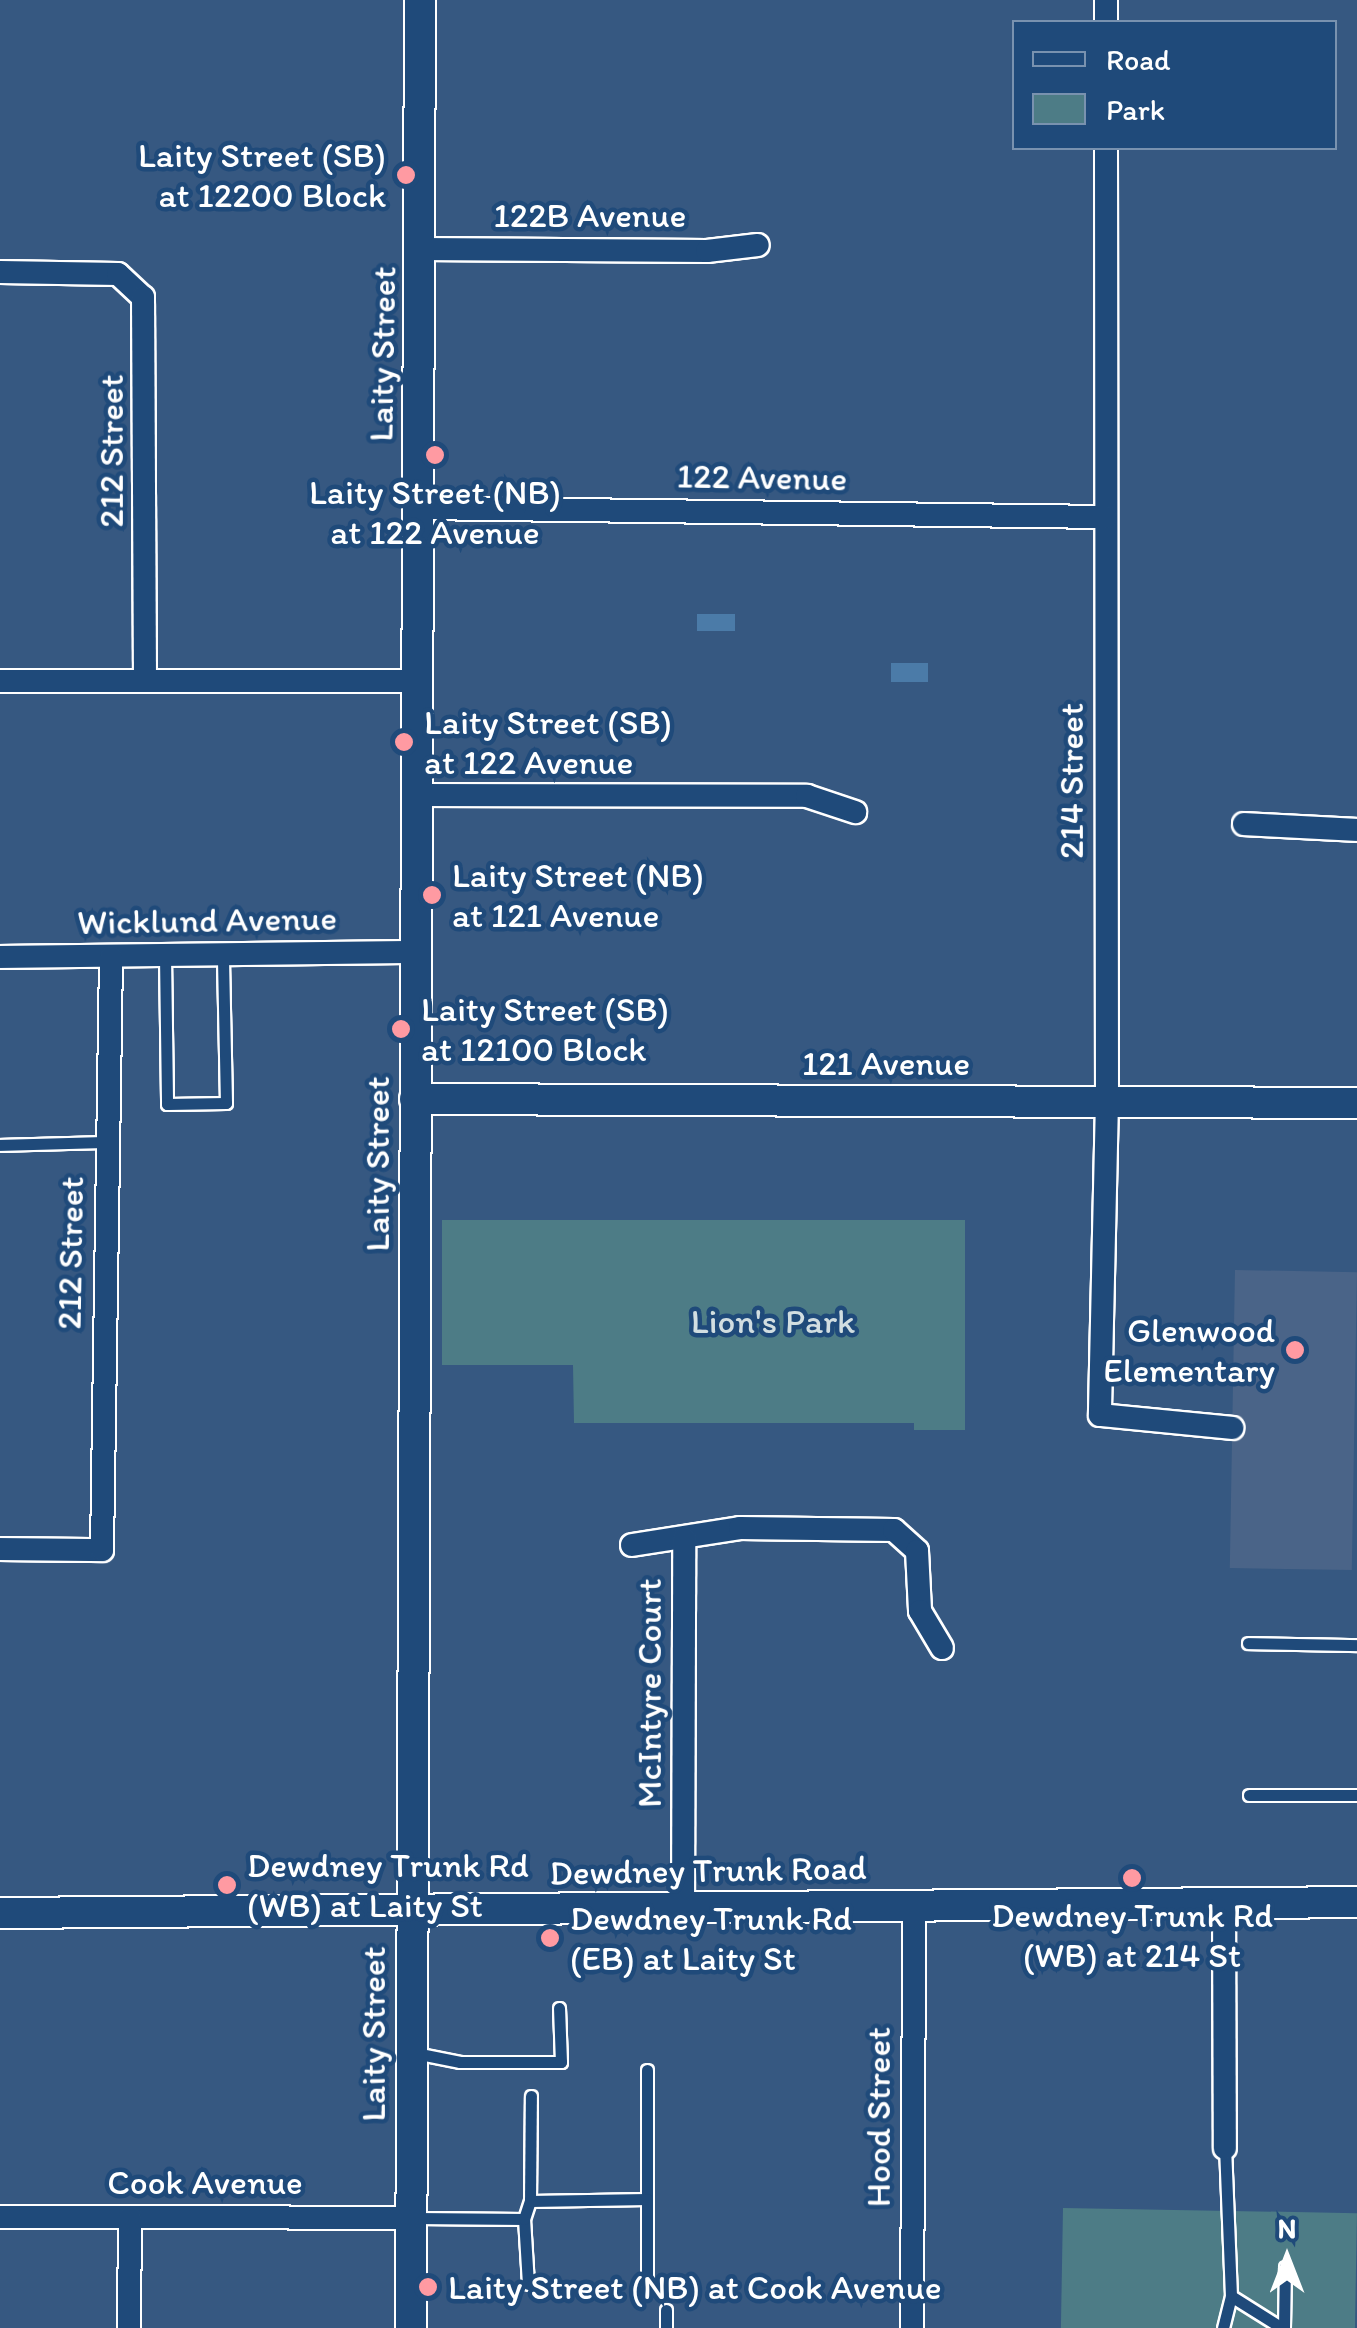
<!DOCTYPE html>
<style>
body{margin:0}
#map{position:relative;width:1357px;height:2328px;overflow:hidden;background:#365881;font-family:Itim,sans-serif}
div>[style]{position:absolute}
.built>*{inset:0;background:#4a6488;transform-origin:0 0}
.green>*{inset:0;background:#4d7c86;transform-origin:0 0}
.water>*{inset:0;background:#4b7ba8;transform-origin:0 0}
.roads{filter:drop-shadow(2px 0 #fff) drop-shadow(-2px 0 #fff) drop-shadow(0 2px #fff) drop-shadow(0 -2px #fff)}
.lane>*{height:11px;margin:-5.5px;padding:0 5.5px;transform-origin:5.5px;border-radius:5.5px;background:#1f4a7a}
.street>*{height:22px;margin:-11px;padding:0 11px;transform-origin:11px;border-radius:11px;background:#1f4a7a}
.secondary>*{height:30px;margin:-15px;padding:0 15px;transform-origin:15px;border-radius:15px;background:#1f4a7a}
.dots>*{width:28px;height:28px;translate:-50% -50%;box-sizing:border-box;border:5px solid #1f4a7a;border-radius:50%}
span{translate:-50% -50%;white-space:nowrap;text-align:center;line-height:1.15;-webkit-text-stroke:9px #1f4a7a;paint-order:stroke}
.poi-label{font-size:35px;color:#fff}
.right{translate:-100% -50%;text-align:right}
.left{translate:0 -50%;text-align:left}
.street-label{font-size:35px;color:#fff}
.park-label{font-size:35px;color:#d2dee1}
.legend{position:absolute;left:1012px;top:20px;width:325px;height:130px;box-sizing:border-box;background:#1f4a7a;border:2px solid #7992af;margin:0;padding:12px 18px;list-style:none;font-size:30px;color:#fff}
.legend li{display:flex;align-items:center;gap:20px;height:50px}
.legend b{width:50px;border:2px solid #7992af}
.north{position:absolute;left:1237px;top:2208px;width:100px;height:100px;-webkit-text-stroke:8px #1f4a7a;paint-order:stroke;rotate:0deg;font-size:28px;font-weight:700;line-height:40px;text-align:center;color:#fff}
.north::after{content:'';display:block;margin:auto;width:35px;height:45px;background:#fff;clip-path:polygon(50% 0,100% 100%,50% 72%,0 100%)}
</style>
<div id="map">
<div class="built">
<i style="left:1235px;top:1270px;width:122px;height:298px;rotate:1deg"></i>
</div>
<div class="green">
<i style="clip-path:polygon(442px 1220px,965px 1220px,965px 1430px,914px 1430px,914px 1423px,574px 1423px,573px 1365px,442px 1365px)"></i>
<i style="left:1063px;top:2208px;width:294px;height:120px;rotate:1deg"></i>
</div>
<div class="water">
<i style="left:697px;top:614px;width:38px;height:17px"></i>
<i style="left:891px;top:663px;width:37px;height:19px"></i>
</div>
<div class="roads">
<div class="lane">
<i style="left:165px;top:956px;width:148px;rotate:89.2deg"></i>
<i style="left:167px;top:1104px;width:59px;rotate:-1deg"></i>
<i style="left:226px;top:1103px;width:148px;rotate:-91.2deg"></i>
<i style="left:0;top:1145px;width:107px;rotate:-1.6deg"></i>
<i style="left:1248px;top:1643px;width:109px;rotate:1.1deg"></i>
<i style="left:1249px;top:1795px;width:108px"></i>
<i style="left:415px;top:2053px;width:46px;rotate:11.3deg"></i>
<i style="left:460px;top:2062px;width:101px"></i>
<i style="left:561px;top:2062px;width:54px;rotate:-92.1deg"></i>
<i style="left:647px;top:2070px;width:129px;rotate:90deg"></i>
<i style="left:530px;top:2201px;width:117px;rotate:-1deg"></i>
<i style="left:647px;top:2199px;width:82px;rotate:90deg"></i>
<i style="left:415px;top:2218px;width:109px;rotate:0.5deg"></i>
<i style="left:528px;top:2284px;width:65px;rotate:-93.5deg"></i>
<i style="left:524px;top:2219px;width:19px;rotate:-72deg"></i>
<i style="left:530px;top:2201px;width:105px;rotate:-89.5deg"></i>
<i style="left:1231px;top:2296px;width:60px;rotate:32.1deg"></i>
<i style="left:666px;top:2310px;width:18px;rotate:90deg"></i>
<i style="left:1223px;top:2328px;width:33px;rotate:-76deg"></i>
<i style="left:1231px;top:2296px;width:148px;rotate:-92.3deg"></i>
<i style="left:1284px;top:2328px;width:61px;rotate:-89.1deg"></i>
</div>
<div class="street">
<i style="left:1106px;top:0;width:22px;rotate:90deg"></i>
<i style="left:1106px;top:148px;width:953px;rotate:89.94deg"></i>
<i style="left:1107px;top:1101px;width:314px;rotate:91.3deg"></i>
<i style="left:1100px;top:1415px;width:133px;rotate:5.6deg"></i>
<i style="left:421px;top:249px;width:286px;rotate:0.4deg"></i>
<i style="left:707px;top:251px;width:51px;rotate:-6.7deg"></i>
<i style="left:0;top:272px;width:118px;rotate:1deg"></i>
<i style="left:118px;top:274px;width:34px;rotate:43deg"></i>
<i style="left:143px;top:297px;width:384px;rotate:89.7deg"></i>
<i style="left:418px;top:508px;width:688px;rotate:0.75deg"></i>
<i style="left:0;top:681px;width:417px"></i>
<i style="left:416px;top:795px;width:391px;rotate:0.1deg"></i>
<i style="left:807px;top:796px;width:51px;rotate:18.4deg"></i>
<i style="left:1244px;top:824px;width:113px;rotate:3deg"></i>
<i style="left:0;top:957px;width:416px;rotate:-0.7deg"></i>
<i style="left:632px;top:1545px;width:109px;rotate:-8.9deg"></i>
<i style="left:740px;top:1528px;width:154px;rotate:0.7deg"></i>
<i style="left:894px;top:1530px;width:31px;rotate:42deg"></i>
<i style="left:917px;top:1551px;width:60px;rotate:87.1deg"></i>
<i style="left:920px;top:1611px;width:43px;rotate:59.3deg"></i>
<i style="left:0;top:1549px;width:102px;rotate:0.6deg"></i>
<i style="left:102px;top:1550px;width:593px;rotate:-89.13deg"></i>
<i style="left:1224px;top:1902px;width:246px;rotate:89.8deg"></i>
<i style="left:683px;top:1908px;width:370px;rotate:-89.8deg"></i>
<i style="left:0;top:2217px;width:410px;rotate:0.1deg"></i>
<i style="left:129px;top:2328px;width:111px;rotate:-89.5deg"></i>
<i style="left:912px;top:2328px;width:422px;rotate:-89.7deg"></i>
</div>
<div class="secondary">
<i style="left:415px;top:1099px;width:942px;rotate:0.24deg"></i>
<i style="left:0;top:1913px;width:1357px;rotate:-0.46deg"></i>
<i style="left:411px;top:2328px;width:2328px;rotate:-89.78deg"></i>
</div>
</div>
<div class="dots">
<i style="left:406px;top:175px;background:#ff9aa2"></i>
<i style="left:435px;top:455px;background:#ff9aa2"></i>
<i style="left:404px;top:742px;background:#ff9aa2"></i>
<i style="left:432px;top:895px;background:#ff9aa2"></i>
<i style="left:401px;top:1029px;background:#ff9aa2"></i>
<i style="left:1295px;top:1350px;background:#ff9aa2"></i>
<i style="left:1132px;top:1878px;background:#ff9aa2"></i>
<i style="left:227px;top:1885px;background:#ff9aa2"></i>
<i style="left:550px;top:1938px;background:#ff9aa2"></i>
<i style="left:428px;top:2287px;background:#ff9aa2"></i>
</div>
<div class="poi-label">
<span class="right" style="left:386px;top:175px">Laity Street (SB)<br>at 12200 Block</span>
<span style="left:435px;top:512px">Laity Street (NB)<br>at 122 Avenue</span>
<span class="left" style="left:424px;top:742px">Laity Street (SB)<br>at 122 Avenue</span>
<span class="left" style="left:452px;top:895px">Laity Street (NB)<br>at 121 Avenue</span>
<span class="left" style="left:421px;top:1029px">Laity Street (SB)<br>at 12100 Block</span>
<span class="right" style="left:1275px;top:1350px">Glenwood<br>Elementary</span>
<span class="left" style="left:247px;top:1885px">Dewdney Trunk Rd<br>(WB) at Laity St</span>
<span style="left:1132px;top:1935px">Dewdney Trunk Rd<br>(WB) at 214 St</span>
<span class="left" style="left:570px;top:1938px">Dewdney Trunk Rd<br>(EB) at Laity St</span>
<span class="left" style="left:448px;top:2287px">Laity Street (NB) at Cook Avenue</span>
</div>
<div class="street-label">
<span style="left:590px;top:215px">122B Avenue</span>
<span style="left:382px;top:354px;rotate:-89deg">Laity Street</span>
<span style="left:111px;top:451px;rotate:-90deg">212 Street</span>
<span style="left:762px;top:477px;rotate:1deg">122 Avenue</span>
<span style="left:1071px;top:781px;rotate:-90deg">214 Street</span>
<span style="left:207px;top:920px;rotate:-1deg">Wicklund Avenue</span>
<span style="left:886px;top:1063px">121 Avenue</span>
<span style="left:377px;top:1164px;rotate:-90deg">Laity Street</span>
<span style="left:70px;top:1253px;rotate:-89deg">212 Street</span>
<span style="left:649px;top:1693px;rotate:-90deg">McIntyre Court</span>
<span style="left:708px;top:1870px;rotate:-1deg">Dewdney Trunk Road</span>
<span style="left:373px;top:2034px;rotate:-90deg">Laity Street</span>
<span style="left:878px;top:2117px;rotate:-90deg">Hood Street</span>
<span style="left:205px;top:2182px">Cook Avenue</span>
</div>
<div class="park-label">
<span style="left:773px;top:1321px">Lion's Park</span>
</div>
<ul class="legend">
<li><b style="height:12px;background:#1f4a7a"></b>Road</li>
<li><b style="height:28px;background:#4d7c86"></b>Park</li>
</ul>
<div class="north">N</div>
</div>
